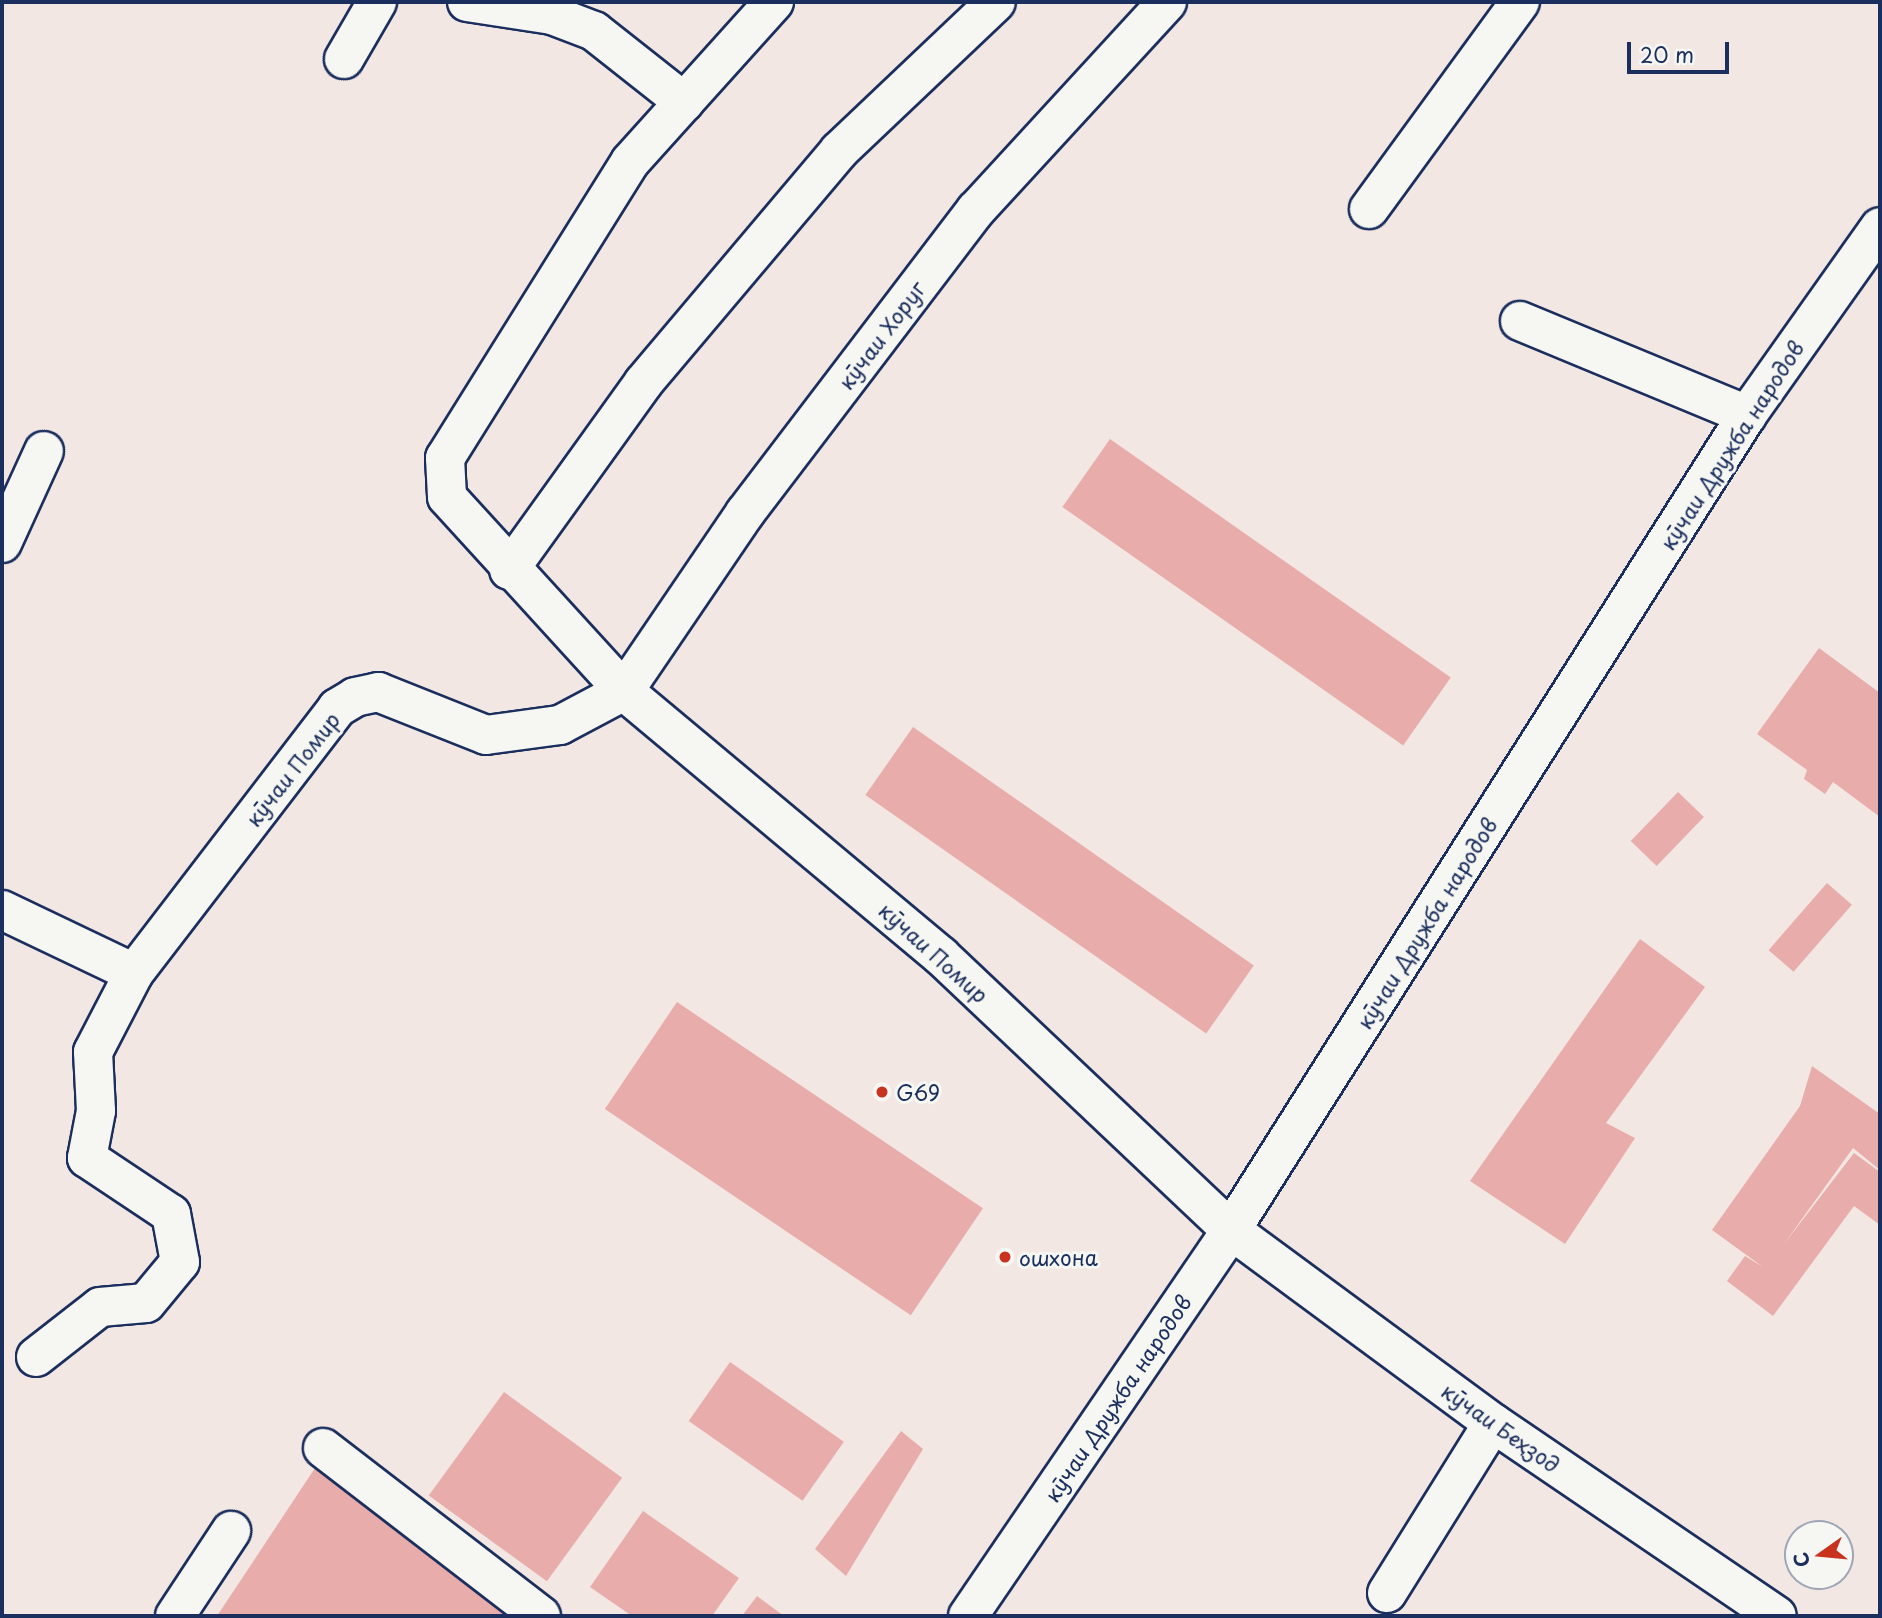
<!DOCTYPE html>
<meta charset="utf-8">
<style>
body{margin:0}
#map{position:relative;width:1882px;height:1618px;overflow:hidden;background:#f3e7e4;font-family:"Playpen Sans",sans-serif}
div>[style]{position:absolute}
.building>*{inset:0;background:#e8adaa;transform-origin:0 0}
.roads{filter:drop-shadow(2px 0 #1b2f5e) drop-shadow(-2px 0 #1b2f5e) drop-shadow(0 2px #1b2f5e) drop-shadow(0 -2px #1b2f5e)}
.minor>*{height:38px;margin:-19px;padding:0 19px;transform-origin:19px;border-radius:19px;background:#f6f6f2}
.major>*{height:38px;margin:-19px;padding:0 19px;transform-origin:19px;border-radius:19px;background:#f6f6f2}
.dots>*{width:19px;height:19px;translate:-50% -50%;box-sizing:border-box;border:4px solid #f6f6f2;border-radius:50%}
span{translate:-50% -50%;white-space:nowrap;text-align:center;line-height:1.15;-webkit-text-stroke:6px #f6f6f2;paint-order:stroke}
.street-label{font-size:21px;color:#1b2f5e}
.poi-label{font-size:21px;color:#1b2f5e}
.left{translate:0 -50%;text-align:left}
.frame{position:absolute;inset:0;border:4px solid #1b2f5e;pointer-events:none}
.north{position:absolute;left:1784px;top:1520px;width:70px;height:70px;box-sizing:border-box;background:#f6f6f2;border:2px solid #9ea6b7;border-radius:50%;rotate:255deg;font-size:19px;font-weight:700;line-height:28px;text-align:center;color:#1b2f5e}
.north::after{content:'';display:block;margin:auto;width:24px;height:32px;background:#c8321e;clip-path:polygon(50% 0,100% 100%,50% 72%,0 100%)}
.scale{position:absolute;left:1627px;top:42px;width:102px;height:32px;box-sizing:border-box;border:4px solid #1b2f5e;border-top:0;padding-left:9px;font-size:21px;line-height:24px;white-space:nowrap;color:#1b2f5e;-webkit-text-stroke:5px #f6f6f2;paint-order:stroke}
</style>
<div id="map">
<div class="building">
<i style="left:1110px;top:439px;width:416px;height:83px;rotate:35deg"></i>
<i style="clip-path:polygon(1819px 648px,1880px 693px,1880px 817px,1833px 782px,1825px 794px,1804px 779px,1807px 770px,1757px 734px)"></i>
<i style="left:913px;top:727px;width:416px;height:83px;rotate:35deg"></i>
<i style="left:1678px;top:792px;width:36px;height:68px;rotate:44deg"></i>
<i style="left:1827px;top:883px;width:33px;height:89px;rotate:41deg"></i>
<i style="clip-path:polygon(1640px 939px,1705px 987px,1606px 1123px,1635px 1138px,1565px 1244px,1470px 1181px)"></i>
<i style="left:677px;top:1002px;width:369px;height:129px;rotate:34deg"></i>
<i style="clip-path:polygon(1812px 1066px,1880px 1114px,1880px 1170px,1853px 1148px,1784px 1244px,1854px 1153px,1880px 1172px,1880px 1225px,1854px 1206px,1773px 1316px,1727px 1281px,1745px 1256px,1763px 1267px,1712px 1230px,1800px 1106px)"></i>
<i style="left:730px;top:1362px;width:139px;height:72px;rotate:35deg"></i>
<i style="left:504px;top:1392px;width:146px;height:128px;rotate:36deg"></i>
<i style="clip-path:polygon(901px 1431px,923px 1449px,846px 1576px,815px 1549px)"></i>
<i style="clip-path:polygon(321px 1459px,556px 1616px,217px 1616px)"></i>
<i style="clip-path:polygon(643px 1511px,739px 1578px,712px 1616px,632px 1616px,590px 1587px)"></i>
<i style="clip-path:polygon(757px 1596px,784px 1616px,742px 1616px)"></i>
</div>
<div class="roads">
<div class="minor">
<i style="left:467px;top:2px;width:86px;rotate:8.7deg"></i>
<i style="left:552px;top:15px;width:45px;rotate:20.9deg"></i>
<i style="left:594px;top:31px;width:115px;rotate:38.3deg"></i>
<i style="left:774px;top:2px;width:215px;rotate:132deg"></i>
<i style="left:630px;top:162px;width:349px;rotate:122deg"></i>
<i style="left:445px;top:458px;width:39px;rotate:87deg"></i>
<i style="left:447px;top:497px;width:263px;rotate:47.6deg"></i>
<i style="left:624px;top:691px;width:413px;rotate:39.9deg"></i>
<i style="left:941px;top:956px;width:399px;rotate:43.4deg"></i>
<i style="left:1231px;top:1230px;width:325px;rotate:36.4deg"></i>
<i style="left:1493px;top:1423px;width:343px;rotate:34.2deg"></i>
<i style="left:344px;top:59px;width:66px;rotate:-59.9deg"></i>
<i style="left:1369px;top:209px;width:256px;rotate:-53.9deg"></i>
<i style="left:1520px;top:321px;width:246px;rotate:22.5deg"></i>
<i style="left:2px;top:543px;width:101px;rotate:-65.5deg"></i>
<i style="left:509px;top:570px;width:231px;rotate:-54.3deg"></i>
<i style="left:644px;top:382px;width:302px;rotate:-49.8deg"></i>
<i style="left:839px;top:151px;width:216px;rotate:-43.5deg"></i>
<i style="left:2px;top:910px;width:146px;rotate:25.5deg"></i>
<i style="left:134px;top:973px;width:334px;rotate:-52.5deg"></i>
<i style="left:337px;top:708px;width:21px;rotate:-31deg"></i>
<i style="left:355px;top:697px;width:24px;rotate:-12deg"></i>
<i style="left:378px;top:692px;width:116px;rotate:21.7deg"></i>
<i style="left:486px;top:735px;width:75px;rotate:-7.7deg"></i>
<i style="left:560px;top:725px;width:72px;rotate:-28deg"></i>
<i style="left:624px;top:691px;width:215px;rotate:-55.8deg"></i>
<i style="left:745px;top:513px;width:381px;rotate:-52.7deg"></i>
<i style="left:976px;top:210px;width:282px;rotate:-47.4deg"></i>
<i style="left:36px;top:1357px;width:81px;rotate:-38deg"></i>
<i style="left:100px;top:1307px;width:46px;rotate:-5deg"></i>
<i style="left:146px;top:1303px;width:53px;rotate:-50.3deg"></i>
<i style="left:180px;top:1262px;width:49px;rotate:-100.6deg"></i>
<i style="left:171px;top:1214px;width:101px;rotate:-146.3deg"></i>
<i style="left:87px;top:1158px;width:48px;rotate:-79.2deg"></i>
<i style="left:96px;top:1111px;width:59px;rotate:-92.9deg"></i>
<i style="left:93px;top:1052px;width:89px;rotate:-62.6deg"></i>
<i style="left:323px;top:1448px;width:275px;rotate:37.6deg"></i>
<i style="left:1387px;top:1593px;width:200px;rotate:-58.1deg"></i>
<i style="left:175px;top:1616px;width:102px;rotate:-56.6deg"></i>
</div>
<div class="major">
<i style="left:968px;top:1616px;width:467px;rotate:-55.7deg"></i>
<i style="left:1231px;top:1230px;width:965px;rotate:-57.66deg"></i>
<i style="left:1747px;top:415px;width:230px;rotate:-54.7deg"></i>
</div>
</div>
<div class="dots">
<i style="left:882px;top:1092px;background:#c8321e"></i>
<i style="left:1005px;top:1257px;background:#c8321e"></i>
</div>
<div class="street-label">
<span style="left:881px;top:335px;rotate:-53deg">кӯчаи Хоруг</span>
<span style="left:1731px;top:445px;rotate:-57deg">кӯчаи Дружба народов</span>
<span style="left:292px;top:769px;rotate:-52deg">кӯчаи Помир</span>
<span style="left:1426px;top:923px;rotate:-58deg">кӯчаи Дружба народов</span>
<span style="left:934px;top:952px;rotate:42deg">кӯчаи Помир</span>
<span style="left:1117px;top:1398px;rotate:-56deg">кӯчаи Дружба народов</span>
<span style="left:1501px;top:1427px;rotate:35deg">кӯчаи Беҳзод</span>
</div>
<div class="poi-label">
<span class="left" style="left:896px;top:1092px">G69</span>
<span class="left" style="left:1019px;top:1257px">ошхона</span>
</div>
<div class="frame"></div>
<div class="north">С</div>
<div class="scale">20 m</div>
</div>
